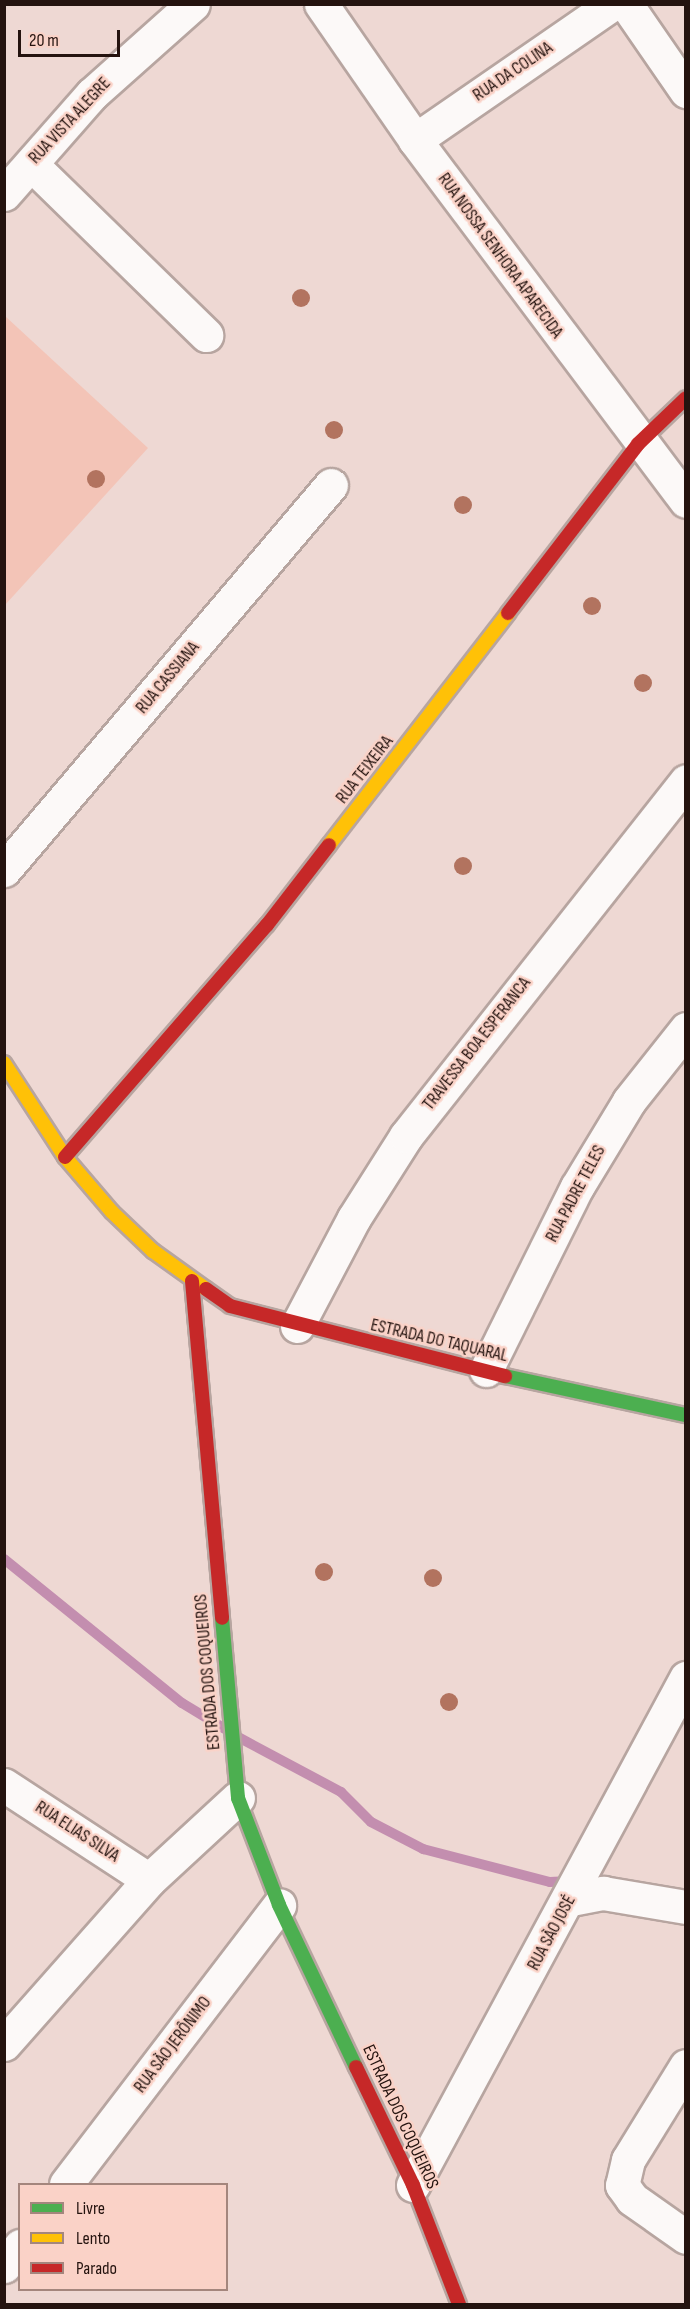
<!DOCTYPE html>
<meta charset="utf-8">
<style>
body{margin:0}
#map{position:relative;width:690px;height:2309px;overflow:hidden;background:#eed8d3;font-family:"Sofia Sans Condensed",sans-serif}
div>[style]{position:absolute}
.green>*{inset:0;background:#f3c4b7}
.stream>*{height:10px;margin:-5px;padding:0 5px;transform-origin:5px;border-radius:5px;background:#c38eaf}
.roads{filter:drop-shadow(2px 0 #b7a5a0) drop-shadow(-2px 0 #b7a5a0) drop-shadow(0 2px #b7a5a0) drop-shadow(0 -2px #b7a5a0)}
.street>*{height:33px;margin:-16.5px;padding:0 16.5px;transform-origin:16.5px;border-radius:16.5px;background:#fcf9f8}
.fast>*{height:14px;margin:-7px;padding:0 7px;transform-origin:7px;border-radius:7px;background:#4caf50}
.slow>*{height:14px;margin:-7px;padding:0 7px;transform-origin:7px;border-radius:7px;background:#ffc107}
.jam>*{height:14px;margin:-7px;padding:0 7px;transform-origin:7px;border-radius:7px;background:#c62828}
.trees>*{width:18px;height:18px;margin:-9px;border-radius:50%;background:#b2735f}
span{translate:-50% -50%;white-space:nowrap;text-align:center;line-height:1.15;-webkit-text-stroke:5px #fad2c7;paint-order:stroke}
.street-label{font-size:18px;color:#24130f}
.frame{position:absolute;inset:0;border:6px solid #24130f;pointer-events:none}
.legend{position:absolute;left:18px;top:2183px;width:210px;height:108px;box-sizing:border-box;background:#fad2c7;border:2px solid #a4867d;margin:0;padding:8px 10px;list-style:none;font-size:18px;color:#24130f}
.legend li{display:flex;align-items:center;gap:12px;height:30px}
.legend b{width:30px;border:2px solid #a4867d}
.scale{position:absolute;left:18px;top:30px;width:102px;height:27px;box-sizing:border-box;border:3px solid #24130f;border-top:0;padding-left:8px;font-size:18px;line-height:21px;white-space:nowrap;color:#24130f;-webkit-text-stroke:4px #fad2c7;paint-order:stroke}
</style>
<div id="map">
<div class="green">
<i style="clip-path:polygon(5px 316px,148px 448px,5px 605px,4px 605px)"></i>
</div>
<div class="stream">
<i style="left:4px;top:1559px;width:229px;rotate:39deg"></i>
<i style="left:182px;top:1703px;width:50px;rotate:31.2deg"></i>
<i style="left:238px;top:1737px;width:117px;rotate:28.1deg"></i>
<i style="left:341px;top:1792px;width:42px;rotate:45deg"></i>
<i style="left:371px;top:1822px;width:59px;rotate:27.4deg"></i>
<i style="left:423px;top:1849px;width:131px;rotate:14.6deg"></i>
<i style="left:550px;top:1882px;width:20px;rotate:-3deg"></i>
</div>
<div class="roads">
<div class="street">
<i style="left:321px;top:4px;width:165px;rotate:55.3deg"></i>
<i style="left:415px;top:140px;width:451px;rotate:53.1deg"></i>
<i style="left:626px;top:4px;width:106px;rotate:55.4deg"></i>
<i style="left:415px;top:140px;width:239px;rotate:-34.6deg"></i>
<i style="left:31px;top:164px;width:245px;rotate:44.3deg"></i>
<i style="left:4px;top:194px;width:133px;rotate:-48.7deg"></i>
<i style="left:92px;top:94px;width:135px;rotate:-41.7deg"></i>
<i style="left:4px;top:870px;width:505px;rotate:-49.66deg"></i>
<i style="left:297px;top:1326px;width:122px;rotate:-62.2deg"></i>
<i style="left:354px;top:1218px;width:97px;rotate:-57.6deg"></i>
<i style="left:406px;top:1136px;width:452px;rotate:-51.7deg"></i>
<i style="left:486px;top:1370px;width:204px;rotate:-63.6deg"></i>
<i style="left:577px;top:1187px;width:100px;rotate:-58.8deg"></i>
<i style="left:629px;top:1101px;width:92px;rotate:-51.6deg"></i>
<i style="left:4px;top:1785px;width:173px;rotate:33.2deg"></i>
<i style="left:571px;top:1899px;width:33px;rotate:-11deg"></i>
<i style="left:603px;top:1893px;width:84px;rotate:9.6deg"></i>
<i style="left:4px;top:2044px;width:219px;rotate:-48.5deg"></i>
<i style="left:149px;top:1880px;width:121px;rotate:-42.7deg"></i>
<i style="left:686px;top:2066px;width:110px;rotate:121.7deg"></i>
<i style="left:628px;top:2160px;width:26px;rotate:103deg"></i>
<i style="left:622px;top:2185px;width:17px;rotate:54deg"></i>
<i style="left:632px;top:2199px;width:66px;rotate:35.1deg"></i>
<i style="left:66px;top:2184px;width:351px;rotate:-52.6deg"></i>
<i style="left:413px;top:2185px;width:576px;rotate:-61.7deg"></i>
<i style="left:4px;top:2266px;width:26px;rotate:-51deg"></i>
</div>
<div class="fast">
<i style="left:505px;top:1376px;width:185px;rotate:12.2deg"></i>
<i style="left:222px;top:1618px;width:181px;rotate:84.9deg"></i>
<i style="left:238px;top:1798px;width:115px;rotate:69deg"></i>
<i style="left:279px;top:1905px;width:179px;rotate:64.6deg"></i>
</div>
<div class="slow">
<i style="left:329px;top:845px;width:293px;rotate:-52.3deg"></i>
<i style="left:4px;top:1063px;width:112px;rotate:57deg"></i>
<i style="left:65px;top:1157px;width:72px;rotate:49.5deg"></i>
<i style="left:112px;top:1212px;width:57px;rotate:43.6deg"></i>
<i style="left:153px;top:1251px;width:65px;rotate:35.6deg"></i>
</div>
<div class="jam">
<i style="left:508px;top:613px;width:213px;rotate:-52.4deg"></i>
<i style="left:638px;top:444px;width:66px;rotate:-43.8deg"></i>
<i style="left:65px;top:1157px;width:308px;rotate:-49deg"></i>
<i style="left:267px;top:925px;width:101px;rotate:-52.2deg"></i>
<i style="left:192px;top:1281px;width:338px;rotate:84.9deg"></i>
<i style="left:206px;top:1289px;width:29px;rotate:35deg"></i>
<i style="left:230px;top:1306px;width:284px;rotate:14.3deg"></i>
<i style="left:356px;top:2067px;width:131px;rotate:64.2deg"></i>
<i style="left:413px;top:2185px;width:128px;rotate:68.9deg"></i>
</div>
</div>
<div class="trees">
<i style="left:301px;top:298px"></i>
<i style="left:334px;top:430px"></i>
<i style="left:96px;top:479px"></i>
<i style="left:463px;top:505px"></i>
<i style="left:592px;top:606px"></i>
<i style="left:643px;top:683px"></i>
<i style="left:463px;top:866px"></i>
<i style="left:324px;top:1572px"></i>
<i style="left:433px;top:1578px"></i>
<i style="left:449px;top:1702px"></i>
</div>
<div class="street-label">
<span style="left:513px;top:72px;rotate:-34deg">RUA DA COLINA</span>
<span style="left:70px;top:121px;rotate:-47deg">RUA VISTA ALEGRE</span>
<span style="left:500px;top:256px;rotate:54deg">RUA NOSSA SENHORA APARECIDA</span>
<span style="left:168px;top:678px;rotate:-50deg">RUA CASSIANA</span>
<span style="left:365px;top:770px;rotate:-52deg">RUA TEIXEIRA</span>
<span style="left:477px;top:1044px;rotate:-52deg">TRAVESSA BOA ESPERANCA</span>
<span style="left:576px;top:1194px;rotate:-62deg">RUA PADRE TELES</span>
<span style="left:439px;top:1341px;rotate:13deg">ESTRADA DO TAQUARAL</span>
<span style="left:208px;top:1672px;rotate:-95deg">ESTRADA DOS COQUEIROS</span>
<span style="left:77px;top:1832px;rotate:33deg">RUA ELIAS SILVA</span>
<span style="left:552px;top:1933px;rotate:-62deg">RUA SÃO JOSÉ</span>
<span style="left:173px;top:2045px;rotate:-53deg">RUA SÃO JERÔNIMO</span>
<span style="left:400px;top:2117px;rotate:65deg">ESTRADA DOS COQUEIROS</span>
</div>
<div class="frame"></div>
<ul class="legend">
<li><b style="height:8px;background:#4caf50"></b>Livre</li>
<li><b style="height:8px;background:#ffc107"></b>Lento</li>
<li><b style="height:8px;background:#c62828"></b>Parado</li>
</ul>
<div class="scale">20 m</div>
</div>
